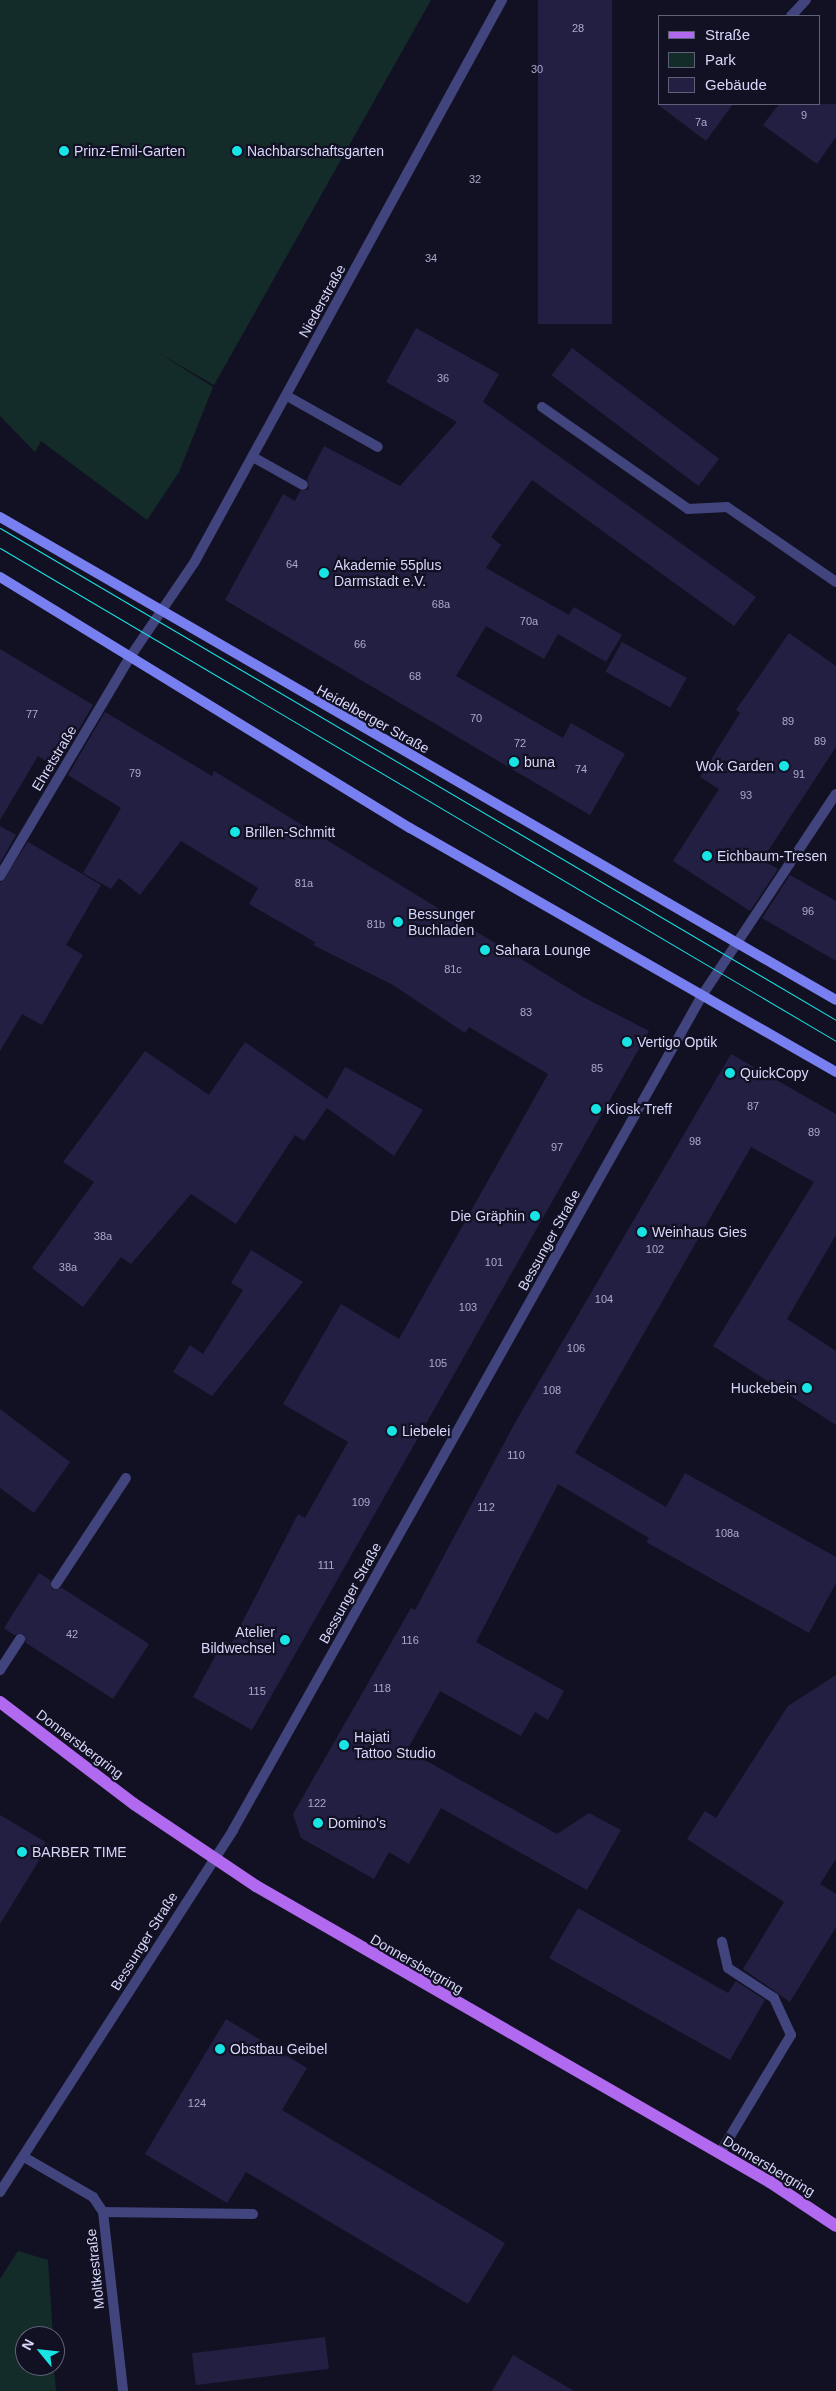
<!DOCTYPE html>
<meta charset="utf-8">
<style>
body{margin:0}
#map{position:relative;width:836px;height:2391px;overflow:hidden;background:#121123;font-family:Arial,sans-serif}
div>[style]{position:absolute}
.green>*{inset:0;background:#142c29}
.building>*{inset:0;background:#231f42;transform-origin:0 0}
.service>*{height:10px;margin:-5px;padding:0 5px;transform-origin:5px;border-radius:5px;background:#41447d}
.minor>*{height:10px;margin:-5px;padding:0 5px;transform-origin:5px;border-radius:5px;background:#41447d}
.secondary>*{height:10px;margin:-5px;padding:0 5px;transform-origin:5px;border-radius:5px;background:#7880f1}
.primary>*{height:12px;margin:-6px;padding:0 6px;transform-origin:6px;border-radius:6px;background:#b069ef}
.tram>*{height:1px;margin:-0.5px;padding:0 0.5px;transform-origin:0.5px;border-radius:0.5px;background:#18e4e5}
.dots>*{width:14px;height:14px;translate:-50% -50%;box-sizing:border-box;border:2px solid #121123;border-radius:50%}
span{translate:-50% -50%;white-space:nowrap;text-align:center;line-height:1.15;-webkit-text-stroke:4.5px #121123;paint-order:stroke}
.number-label{font-size:11px;color:#aaa9cd}
.number-label span{-webkit-text-stroke-width:0}
.poi-label{font-size:14px;color:#d7d7fb}
.left{translate:0 -50%;text-align:left}
.right{translate:-100% -50%;text-align:right}
.street-label{font-size:14px;color:#d7d7fb}
.legend{position:absolute;left:658px;top:15px;width:162px;height:90px;box-sizing:border-box;background:#121123;border:1px solid #616079;margin:0;padding:6px 9px;list-style:none;font-size:15px;color:#d7d7fb}
.legend li{display:flex;align-items:center;gap:10px;height:25px}
.legend b{width:25px;border:1px solid #616079}
.north{position:absolute;left:15px;top:2326px;width:50px;height:50px;box-sizing:border-box;background:#121123;border:1px solid #616079;border-radius:50%;rotate:298deg;font-size:14px;font-weight:700;line-height:20px;text-align:center;color:#d7d7fb}
.north::after{content:'';display:block;margin:auto;width:18px;height:22px;background:#18e4e5;clip-path:polygon(50% 0,100% 100%,50% 72%,0 100%)}
</style>
<div id="map">
<div class="green">
<i style="clip-path:polygon(0 0,431px 0,214px 385px,157px 352px,213px 387px,179px 472px,147px 520px,41px 441px,35px 452px,0 416px)"></i>
<i style="clip-path:polygon(18px 2251px,48px 2260px,53px 2336px,25px 2336px,25px 2366px,54px 2366px,56px 2391px,0 2391px,0 2279px)"></i>
</div>
<div class="building">
<i style="left:538px;top:0;width:74px;height:324px"></i>
<i style="clip-path:polygon(657px 104px,733px 104px,706px 141px)"></i>
<i style="clip-path:polygon(779px 104px,836px 104px,836px 137px,817px 164px,763px 125px)"></i>
<i style="clip-path:polygon(416px 328px,499px 374px,483px 402px,756px 597px,734px 626px,532px 480px,491px 537px,501px 545px,486px 568px,569px 615px,567px 618px,574px 607px,622px 635px,606px 662px,558px 634px,544px 659px,486px 626px,456px 676px,563px 738px,571px 723px,625px 754px,590px 815px,225px 600px,283px 494px,295px 501px,300px 491px,309px 489px,307px 479px,324px 446px,400px 486px,457px 422px,386px 382px)"></i>
<i style="left:572px;top:348px;width:184px;height:34px;rotate:37deg"></i>
<i style="clip-path:polygon(789px 633px,836px 666px,836px 747px,762px 860px,778px 869px,750px 911px,673px 861px,719px 789px,700px 777px,740px 713px,736px 710px)"></i>
<i style="left:622px;top:642px;width:74px;height:34px;rotate:29deg"></i>
<i style="clip-path:polygon(0 649px,93px 705px,56px 768px,38px 756px,0 820px)"></i>
<i style="clip-path:polygon(105px 712px,212px 776px,214px 771px,583px 997px,649px 1031px,252px 1730px,193px 1697px,224px 1640px,231px 1644px,298px 1514px,305px 1518px,348px 1442px,283px 1404px,341px 1304px,399px 1339px,548px 1074px,469px 1027px,465px 1033px,393px 985px,313px 945px,315px 942px,249px 904px,258px 888px,181px 841px,140px 895px,119px 878px,111px 889px,83px 873px,121px 808px,68px 775px)"></i>
<i style="clip-path:polygon(0 826px,16px 835px,0 863px)"></i>
<i style="clip-path:polygon(28px 842px,101px 885px,66px 945px,83px 955px,42px 1025px,22px 1014px,0 1051px,0 883px)"></i>
<i style="clip-path:polygon(790px 875px,836px 901px,836px 961px,762px 918px)"></i>
<i style="clip-path:polygon(245px 1042px,327px 1099px,345px 1067px,423px 1110px,394px 1156px,327px 1108px,304px 1141px,295px 1135px,236px 1224px,191px 1194px,131px 1264px,121px 1257px,83px 1307px,32px 1268px,94px 1182px,63px 1162px,145px 1051px,209px 1095px)"></i>
<i style="clip-path:polygon(731px 1054px,836px 1114px,836px 1235px,787px 1319px,836px 1351px,836px 1425px,713px 1346px,814px 1182px,751px 1147px,575px 1453px,666px 1507px,685px 1473px,836px 1557px,836px 1583px,809px 1633px,646px 1542px,649px 1538px,558px 1484px,476px 1642px,564px 1691px,548px 1720px,535px 1712px,521px 1736px,440px 1691px,407px 1750px,557px 1834px,589px 1813px,621px 1830px,587px 1890px,441px 1808px,409px 1864px,389px 1852px,374px 1879px,301px 1838px,293px 1814px,411px 1608px,415px 1610px,516px 1421px)"></i>
<i style="clip-path:polygon(251px 1250px,303px 1282px,212px 1396px,173px 1372px,190px 1345px,203px 1354px,243px 1290px,231px 1283px)"></i>
<i style="clip-path:polygon(0 1409px,70px 1462px,34px 1513px,0 1488px)"></i>
<i style="clip-path:polygon(39px 1573px,50px 1580px,53px 1590px,62px 1588px,149px 1644px,113px 1699px,26px 1643px,24px 1634px,14px 1635px,4px 1628px)"></i>
<i style="clip-path:polygon(836px 1675px,836px 1859px,820px 1884px,836px 1894px,836px 1927px,790px 2002px,743px 1969px,784px 1902px,687px 1839px,705px 1811px,716px 1818px,788px 1706px)"></i>
<i style="clip-path:polygon(0 1815px,49px 1844px,0 1924px)"></i>
<i style="clip-path:polygon(578px 1908px,728px 1993px,736px 1981px,765px 2000px,730px 2060px,549px 1958px)"></i>
<i style="clip-path:polygon(226px 2019px,307px 2068px,282px 2110px,505px 2243px,468px 2304px,246px 2172px,227px 2203px,145px 2154px)"></i>
<i style="left:325px;top:2337px;width:32px;height:134px;rotate:83deg"></i>
<i style="clip-path:polygon(513px 2355px,574px 2391px,492px 2391px)"></i>
</div>
<div class="service">
<i style="left:791px;top:16px;width:22px;rotate:-47deg"></i>
<i style="left:287px;top:396px;width:104px;rotate:29.3deg"></i>
<i style="left:542px;top:407px;width:178px;rotate:34.9deg"></i>
<i style="left:688px;top:509px;width:39px;rotate:-3deg"></i>
<i style="left:727px;top:507px;width:132px;rotate:34.5deg"></i>
<i style="left:253px;top:457px;width:57px;rotate:29.2deg"></i>
<i style="left:56px;top:1584px;width:127px;rotate:-56.6deg"></i>
<i style="left:0;top:1670px;width:37px;rotate:-57deg"></i>
<i style="left:720px;top:2153px;width:138px;rotate:-59deg"></i>
<i style="left:791px;top:2035px;width:41px;rotate:-114.7deg"></i>
<i style="left:774px;top:1998px;width:55px;rotate:-146.9deg"></i>
<i style="left:728px;top:1968px;width:27px;rotate:-103deg"></i>
<i style="left:103px;top:2212px;width:150px;rotate:0.8deg"></i>
</div>
<div class="minor">
<i style="left:0;top:876px;width:251px;rotate:-59.3deg"></i>
<i style="left:128px;top:660px;width:117px;rotate:-55.8deg"></i>
<i style="left:194px;top:563px;width:642px;rotate:-61.32deg"></i>
<i style="left:24px;top:2157px;width:80px;rotate:30.1deg"></i>
<i style="left:93px;top:2197px;width:18px;rotate:56deg"></i>
<i style="left:103px;top:2212px;width:180px;rotate:83.6deg"></i>
<i style="left:0;top:2192px;width:431px;rotate:-57.2deg"></i>
<i style="left:233px;top:1830px;width:959px;rotate:-60.66deg"></i>
<i style="left:703px;top:994px;width:240px;rotate:-56.4deg"></i>
</div>
<div class="secondary">
<i style="left:0;top:517px;width:965px;rotate:30.02deg"></i>
<i style="left:0;top:577px;width:481px;rotate:31.5deg"></i>
<i style="left:410px;top:828px;width:491px;rotate:29.8deg"></i>
</div>
<div class="primary">
<i style="left:0;top:1702px;width:168px;rotate:37.3deg"></i>
<i style="left:134px;top:1804px;width:147px;rotate:33.9deg"></i>
<i style="left:256px;top:1886px;width:593px;rotate:29.94deg"></i>
<i style="left:770px;top:2182px;width:79px;rotate:33.7deg"></i>
</div>
<div class="tram">
<i style="left:0;top:528px;width:970px;rotate:30.48deg"></i>
<i style="left:0;top:548px;width:971px;rotate:30.53deg"></i>
</div>
<div class="dots">
<i style="left:64px;top:151px;background:#18e4e5"></i>
<i style="left:237px;top:151px;background:#18e4e5"></i>
<i style="left:324px;top:573px;background:#18e4e5"></i>
<i style="left:514px;top:762px;background:#18e4e5"></i>
<i style="left:784px;top:766px;background:#18e4e5"></i>
<i style="left:235px;top:832px;background:#18e4e5"></i>
<i style="left:707px;top:856px;background:#18e4e5"></i>
<i style="left:398px;top:922px;background:#18e4e5"></i>
<i style="left:485px;top:950px;background:#18e4e5"></i>
<i style="left:627px;top:1042px;background:#18e4e5"></i>
<i style="left:730px;top:1073px;background:#18e4e5"></i>
<i style="left:596px;top:1109px;background:#18e4e5"></i>
<i style="left:535px;top:1216px;background:#18e4e5"></i>
<i style="left:642px;top:1232px;background:#18e4e5"></i>
<i style="left:807px;top:1388px;background:#18e4e5"></i>
<i style="left:392px;top:1431px;background:#18e4e5"></i>
<i style="left:285px;top:1640px;background:#18e4e5"></i>
<i style="left:344px;top:1745px;background:#18e4e5"></i>
<i style="left:318px;top:1823px;background:#18e4e5"></i>
<i style="left:22px;top:1852px;background:#18e4e5"></i>
<i style="left:220px;top:2049px;background:#18e4e5"></i>
</div>
<div class="number-label">
<span style="left:578px;top:28px">28</span>
<span style="left:537px;top:69px">30</span>
<span style="left:804px;top:115px">9</span>
<span style="left:701px;top:122px">7a</span>
<span style="left:475px;top:179px">32</span>
<span style="left:431px;top:258px">34</span>
<span style="left:443px;top:378px">36</span>
<span style="left:292px;top:564px">64</span>
<span style="left:441px;top:604px">68a</span>
<span style="left:529px;top:621px">70a</span>
<span style="left:360px;top:644px">66</span>
<span style="left:415px;top:676px">68</span>
<span style="left:32px;top:714px">77</span>
<span style="left:476px;top:718px">70</span>
<span style="left:788px;top:721px">89</span>
<span style="left:820px;top:741px">89</span>
<span style="left:520px;top:743px">72</span>
<span style="left:581px;top:769px">74</span>
<span style="left:135px;top:773px">79</span>
<span style="left:799px;top:774px">91</span>
<span style="left:746px;top:795px">93</span>
<span style="left:304px;top:883px">81a</span>
<span style="left:808px;top:911px">96</span>
<span style="left:376px;top:924px">81b</span>
<span style="left:453px;top:969px">81c</span>
<span style="left:526px;top:1012px">83</span>
<span style="left:597px;top:1068px">85</span>
<span style="left:753px;top:1106px">87</span>
<span style="left:814px;top:1132px">89</span>
<span style="left:695px;top:1141px">98</span>
<span style="left:557px;top:1147px">97</span>
<span style="left:103px;top:1236px">38a</span>
<span style="left:655px;top:1249px">102</span>
<span style="left:494px;top:1262px">101</span>
<span style="left:68px;top:1267px">38a</span>
<span style="left:604px;top:1299px">104</span>
<span style="left:468px;top:1307px">103</span>
<span style="left:576px;top:1348px">106</span>
<span style="left:438px;top:1363px">105</span>
<span style="left:552px;top:1390px">108</span>
<span style="left:516px;top:1455px">110</span>
<span style="left:361px;top:1502px">109</span>
<span style="left:486px;top:1507px">112</span>
<span style="left:727px;top:1533px">108a</span>
<span style="left:326px;top:1565px">111</span>
<span style="left:72px;top:1634px">42</span>
<span style="left:410px;top:1640px">116</span>
<span style="left:382px;top:1688px">118</span>
<span style="left:257px;top:1691px">115</span>
<span style="left:317px;top:1803px">122</span>
<span style="left:197px;top:2103px">124</span>
</div>
<div class="poi-label">
<span class="left" style="left:74px;top:151px">Prinz-Emil-Garten</span>
<span class="left" style="left:247px;top:151px">Nachbarschaftsgarten</span>
<span class="left" style="left:334px;top:573px">Akademie 55plus<br>Darmstadt e.V.</span>
<span class="left" style="left:524px;top:762px">buna</span>
<span class="right" style="left:774px;top:766px">Wok Garden</span>
<span class="left" style="left:245px;top:832px">Brillen-Schmitt</span>
<span class="left" style="left:717px;top:856px">Eichbaum-Tresen</span>
<span class="left" style="left:408px;top:922px">Bessunger<br>Buchladen</span>
<span class="left" style="left:495px;top:950px">Sahara Lounge</span>
<span class="left" style="left:637px;top:1042px">Vertigo Optik</span>
<span class="left" style="left:740px;top:1073px">QuickCopy</span>
<span class="left" style="left:606px;top:1109px">Kiosk Treff</span>
<span class="right" style="left:525px;top:1216px">Die Gräphin</span>
<span class="left" style="left:652px;top:1232px">Weinhaus Gies</span>
<span class="right" style="left:797px;top:1388px">Huckebein</span>
<span class="left" style="left:402px;top:1431px">Liebelei</span>
<span class="right" style="left:275px;top:1640px">Atelier<br>Bildwechsel</span>
<span class="left" style="left:354px;top:1745px">Hajati<br>Tattoo Studio</span>
<span class="left" style="left:328px;top:1823px">Domino's</span>
<span class="left" style="left:32px;top:1852px">BARBER TIME</span>
<span class="left" style="left:230px;top:2049px">Obstbau Geibel</span>
</div>
<div class="street-label">
<span style="left:322px;top:301px;rotate:-61deg">Niederstraße</span>
<span style="left:373px;top:719px;rotate:29deg">Heidelberger Straße</span>
<span style="left:54px;top:758px;rotate:-59deg">Ehretstraße</span>
<span style="left:549px;top:1240px;rotate:-61deg">Bessunger Straße</span>
<span style="left:350px;top:1593px;rotate:-61deg">Bessunger Straße</span>
<span style="left:80px;top:1744px;rotate:37deg">Donnersbergring</span>
<span style="left:144px;top:1941px;rotate:-58deg">Bessunger Straße</span>
<span style="left:417px;top:1964px;rotate:30deg">Donnersbergring</span>
<span style="left:769px;top:2166px;rotate:31deg">Donnersbergring</span>
<span style="left:95px;top:2269px;rotate:-96deg">Moltkestraße</span>
</div>
<ul class="legend">
<li><b style="height:6px;background:#b069ef"></b>Straße</li>
<li><b style="height:14px;background:#142c29"></b>Park</li>
<li><b style="height:14px;background:#231f42"></b>Gebäude</li>
</ul>
<div class="north">N</div>
</div>
